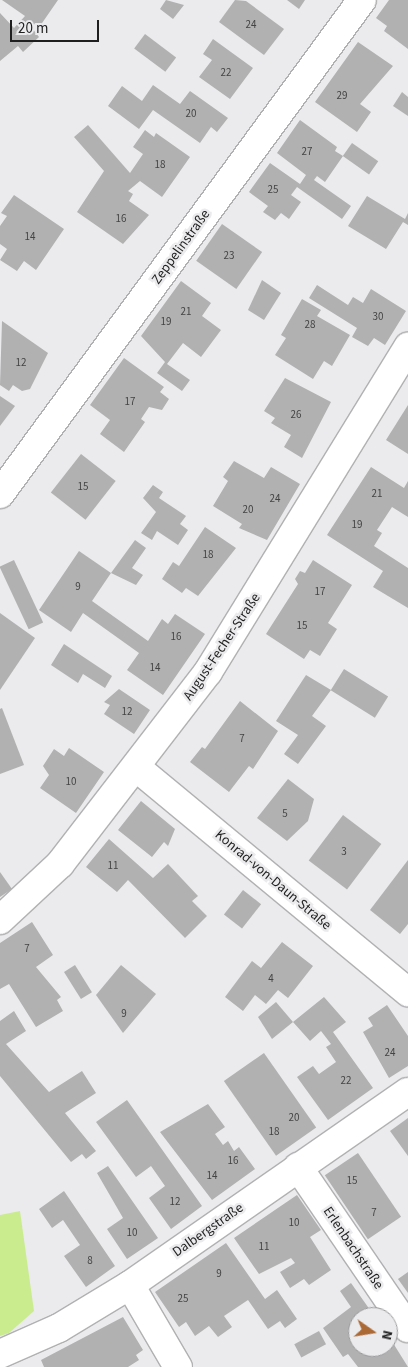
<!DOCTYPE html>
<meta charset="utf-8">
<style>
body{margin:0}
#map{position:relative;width:408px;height:1367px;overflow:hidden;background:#ebebed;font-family:"Source Sans 3",sans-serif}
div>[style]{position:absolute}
.green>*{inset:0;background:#caec8f}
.building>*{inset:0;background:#b1b1b2;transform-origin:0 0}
.roads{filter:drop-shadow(1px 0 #b1b1b3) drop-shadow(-1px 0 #b1b1b3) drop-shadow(0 1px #b1b1b3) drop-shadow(0 -1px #b1b1b3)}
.street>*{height:28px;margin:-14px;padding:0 14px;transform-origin:14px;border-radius:14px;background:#fff}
span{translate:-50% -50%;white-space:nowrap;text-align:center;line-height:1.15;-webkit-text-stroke:5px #ebebed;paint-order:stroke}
.number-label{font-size:11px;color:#444}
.number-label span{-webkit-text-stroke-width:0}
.street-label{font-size:14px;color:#1f1f20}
.north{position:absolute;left:348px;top:1307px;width:50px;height:50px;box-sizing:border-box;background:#ebebed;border:1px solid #99999b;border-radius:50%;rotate:103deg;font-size:14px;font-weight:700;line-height:20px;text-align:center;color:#1f1f20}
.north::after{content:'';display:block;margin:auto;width:18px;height:22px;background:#ab6935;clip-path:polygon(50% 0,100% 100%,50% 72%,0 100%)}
.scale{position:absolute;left:10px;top:20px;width:89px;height:22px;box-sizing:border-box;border:2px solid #1f1f20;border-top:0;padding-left:6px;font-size:15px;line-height:18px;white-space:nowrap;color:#1f1f20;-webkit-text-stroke:4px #ebebed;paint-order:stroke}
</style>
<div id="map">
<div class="green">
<i style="clip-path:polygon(20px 1211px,34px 1311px,9px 1333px,0 1336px,0 1215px)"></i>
</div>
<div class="building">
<i style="clip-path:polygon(2px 0,58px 0,40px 26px,35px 23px,32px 28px,39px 37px,23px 52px,18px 46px,0 61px,0 13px,14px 28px,25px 16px)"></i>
<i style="clip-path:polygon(166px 0,184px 5px,173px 19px,160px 9px)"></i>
<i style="clip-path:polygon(235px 0,246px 1px,284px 29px,264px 55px,219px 22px)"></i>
<i style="clip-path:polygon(287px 0,305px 0,299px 9px)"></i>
<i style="clip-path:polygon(389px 0,408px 0,408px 49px,384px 31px,387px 26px,376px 18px)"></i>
<i style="left:145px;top:34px;width:39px;height:18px;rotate:37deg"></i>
<i style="clip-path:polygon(213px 39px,253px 68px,230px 99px,199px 77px,212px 60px,203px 54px)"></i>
<i style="clip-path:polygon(358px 42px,393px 66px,360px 104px,371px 112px,357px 132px,315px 102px)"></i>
<i style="clip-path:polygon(153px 85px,180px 104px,190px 91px,228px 118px,217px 132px,211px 127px,200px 143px,153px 110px,139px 129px,108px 106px,122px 86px,142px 101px)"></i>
<i style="clip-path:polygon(402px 92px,408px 97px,408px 116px,393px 106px)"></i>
<i style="clip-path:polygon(300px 120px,337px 147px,335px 151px,343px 156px,325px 182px,317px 176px,314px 180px,351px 206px,342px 219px,297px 187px,291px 195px,301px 202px,289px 219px,281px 213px,275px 220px,263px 212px,268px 206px,249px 192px,270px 163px,300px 184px,306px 175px,277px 153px)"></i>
<i style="clip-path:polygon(88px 125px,130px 173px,143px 154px,133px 147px,145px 130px,154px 137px,156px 133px,190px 157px,162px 197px,140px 181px,128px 191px,133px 194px,129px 201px,149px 215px,123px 244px,77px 212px,104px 171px,74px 137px)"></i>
<i style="left:352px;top:143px;width:32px;height:16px;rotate:35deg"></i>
<i style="clip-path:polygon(14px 195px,64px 229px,36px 270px,24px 261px,17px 271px,0 260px,7px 249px,0 244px,0 226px,7px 216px,1px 213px)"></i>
<i style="clip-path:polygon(367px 196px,405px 219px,408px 213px,408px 225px,403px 222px,386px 249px,348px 226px)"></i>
<i style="left:222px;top:224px;width:49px;height:45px;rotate:35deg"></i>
<i style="clip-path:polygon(262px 280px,281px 293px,264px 320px,248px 310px)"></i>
<i style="clip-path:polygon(181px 281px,211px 303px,202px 316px,221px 330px,201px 357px,183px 343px,167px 364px,190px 380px,182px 391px,157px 373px,165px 362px,141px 336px)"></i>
<i style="clip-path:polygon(317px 285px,348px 305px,353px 297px,363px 303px,371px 289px,406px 311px,385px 345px,374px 338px,368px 346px,352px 337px,357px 328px,309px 298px)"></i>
<i style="clip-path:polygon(302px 299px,321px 310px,317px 316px,350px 335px,332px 366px,324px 361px,313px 379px,275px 355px,286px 338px,281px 335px)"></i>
<i style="clip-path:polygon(2px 321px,48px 353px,30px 389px,22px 391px,13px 385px,9px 391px,0 385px)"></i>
<i style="clip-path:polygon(124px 358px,164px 387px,160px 392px,169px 399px,162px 410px,149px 407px,141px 419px,145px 422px,124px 452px,100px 434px,110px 420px,90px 405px)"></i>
<i style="clip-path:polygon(285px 378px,331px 402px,302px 458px,284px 447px,291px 435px,271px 423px,275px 418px,264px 411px)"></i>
<i style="clip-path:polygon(0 396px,15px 406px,0 426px)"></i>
<i style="clip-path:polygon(408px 405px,408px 454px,386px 440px)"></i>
<i style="left:81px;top:454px;width:44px;height:49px;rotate:38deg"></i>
<i style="clip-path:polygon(234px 461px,264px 478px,271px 467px,300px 484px,267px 540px,239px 528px,242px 524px,213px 506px,228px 481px,223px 477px)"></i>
<i style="clip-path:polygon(371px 467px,404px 488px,408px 481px,408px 517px,392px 507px,377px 530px,382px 533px,374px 546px,408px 568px,408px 608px,373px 587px,383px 571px,327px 535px)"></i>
<i style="clip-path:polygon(153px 485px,163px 492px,159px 498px,186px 516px,180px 524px,188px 530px,178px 545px,157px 531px,152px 540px,141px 533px,156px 512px,143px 498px)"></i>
<i style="clip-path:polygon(205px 527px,236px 548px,198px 596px,186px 588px,182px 593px,162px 579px,173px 562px,179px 566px)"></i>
<i style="clip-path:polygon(135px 540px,146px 548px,132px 568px,143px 575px,136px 585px,111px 573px)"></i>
<i style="clip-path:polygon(79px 551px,111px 573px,92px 601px,148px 641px,162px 619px,168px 624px,175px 614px,205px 634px,163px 695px,127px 670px,139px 653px,83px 613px,71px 632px,39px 610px)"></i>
<i style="left:14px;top:560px;width:69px;height:16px;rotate:65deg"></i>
<i style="clip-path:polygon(313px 560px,352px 585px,328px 623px,337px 629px,320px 656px,310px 650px,304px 659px,266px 634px,298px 584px,295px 579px,300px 571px,305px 573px)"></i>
<i style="clip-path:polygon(0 613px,35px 638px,0 690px)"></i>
<i style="clip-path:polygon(64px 644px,112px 676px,105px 688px,83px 674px,78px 683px,51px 665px)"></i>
<i style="left:344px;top:669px;width:52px;height:25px;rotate:32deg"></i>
<i style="clip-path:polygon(306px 675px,331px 690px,312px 716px,326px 726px,298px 764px,284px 754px,298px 735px,276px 721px)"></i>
<i style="clip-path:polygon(119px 689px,150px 710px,134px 734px,104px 714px,110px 705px,104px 702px)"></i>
<i style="clip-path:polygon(240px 701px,278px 731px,253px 769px,249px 766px,229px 792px,190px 762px,202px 747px,205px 749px)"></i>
<i style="clip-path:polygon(2px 708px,24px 765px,0 774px,0 709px)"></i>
<i style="clip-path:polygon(69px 748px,104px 772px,76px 813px,40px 788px,49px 775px,43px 766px,54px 749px,64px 756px)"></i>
<i style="clip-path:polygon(288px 779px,314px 799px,308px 821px,287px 841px,257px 818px)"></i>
<i style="clip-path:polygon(141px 801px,175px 829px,168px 846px,164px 842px,152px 857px,118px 830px)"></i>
<i style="left:343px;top:815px;width:48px;height:57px;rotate:37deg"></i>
<i style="clip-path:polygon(109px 839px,153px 878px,168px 864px,198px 896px,192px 901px,207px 916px,185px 938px,128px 880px,117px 892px,86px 867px)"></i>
<i style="clip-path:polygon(408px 860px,408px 924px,400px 934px,370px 910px)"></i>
<i style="clip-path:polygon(0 872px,12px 889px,0 897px)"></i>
<i style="left:243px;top:890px;width:23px;height:31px;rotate:38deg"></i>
<i style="clip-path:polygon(32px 922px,53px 955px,36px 967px,61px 997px,57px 1000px,63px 1011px,36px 1027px,9px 984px,0 989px,0 943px)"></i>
<i style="clip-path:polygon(282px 942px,313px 966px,288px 998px,278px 990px,266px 1004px,255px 995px,243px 1011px,225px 997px,252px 961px,261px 968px)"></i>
<i style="left:75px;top:965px;width:32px;height:13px;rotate:58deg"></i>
<i style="clip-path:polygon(121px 965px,156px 994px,123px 1033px,96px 995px)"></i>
<i style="clip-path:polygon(324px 997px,346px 1022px,333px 1032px,373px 1088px,328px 1120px,297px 1077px,313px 1066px,319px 1074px,336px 1062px,326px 1047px,331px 1044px,321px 1031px,310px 1041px,293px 1022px)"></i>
<i style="clip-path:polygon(276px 1002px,293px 1022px,272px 1039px,258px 1017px)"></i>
<i style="clip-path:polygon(387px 1005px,408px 1036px,408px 1066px,389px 1078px,363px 1032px,373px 1026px,368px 1018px)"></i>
<i style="clip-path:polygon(14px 1011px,26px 1031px,6px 1044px,49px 1092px,82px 1071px,96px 1093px,65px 1113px,96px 1151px,86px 1159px,82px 1154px,71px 1162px,0 1076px,0 1021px)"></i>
<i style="left:264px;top:1053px;width:91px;height:49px;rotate:55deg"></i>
<i style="clip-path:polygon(127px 1100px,202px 1206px,171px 1229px,149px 1198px,165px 1186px,151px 1166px,136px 1177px,96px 1122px)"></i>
<i style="clip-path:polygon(208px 1104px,225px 1127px,215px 1134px,223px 1145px,228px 1141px,234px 1151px,239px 1147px,255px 1169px,212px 1200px,160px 1132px)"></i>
<i style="clip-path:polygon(408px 1118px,408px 1156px,390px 1131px)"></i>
<i style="left:358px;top:1153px;width:77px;height:40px;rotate:56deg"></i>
<i style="clip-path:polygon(108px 1166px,158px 1238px,127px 1259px,107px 1229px,123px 1218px,97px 1173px)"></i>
<i style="clip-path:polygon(64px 1191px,115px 1266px,86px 1287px,64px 1256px,80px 1245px,63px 1220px,52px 1228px,39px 1209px)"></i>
<i style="clip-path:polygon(297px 1195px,321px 1230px,310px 1237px,331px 1270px,309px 1285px,304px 1279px,290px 1288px,280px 1272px,295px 1263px,291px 1258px,259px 1274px,234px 1238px)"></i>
<i style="clip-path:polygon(226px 1243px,265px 1299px,277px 1290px,297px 1319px,285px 1328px,280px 1321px,268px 1329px,248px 1300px,224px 1316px,232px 1327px,218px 1337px,209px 1326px,195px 1336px,186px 1322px,179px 1327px,155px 1292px)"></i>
<i style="clip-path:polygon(408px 1272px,408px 1293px,398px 1279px)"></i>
<i style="clip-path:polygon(351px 1283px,375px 1317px,358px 1317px,358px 1347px,388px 1347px,388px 1335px,408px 1367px,358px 1367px,348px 1354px,343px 1357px,323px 1328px,351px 1307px,340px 1291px)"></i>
<i style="clip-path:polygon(123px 1317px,143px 1350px,136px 1355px,139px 1360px,128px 1367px,44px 1367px,41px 1360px)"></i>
<i style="left:319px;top:1331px;width:15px;height:28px;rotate:62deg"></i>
</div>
<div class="roads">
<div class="street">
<i style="left:0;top:494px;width:612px;rotate:-53.77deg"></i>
<i style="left:137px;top:768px;width:352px;rotate:39.6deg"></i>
<i style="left:0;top:920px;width:82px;rotate:-43deg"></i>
<i style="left:60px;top:864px;width:242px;rotate:-52.4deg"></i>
<i style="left:208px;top:672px;width:382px;rotate:-58.4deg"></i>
<i style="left:298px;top:1167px;width:195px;rotate:55.7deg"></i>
<i style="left:130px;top:1285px;width:95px;rotate:59.7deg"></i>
<i style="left:0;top:1354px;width:64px;rotate:-23.8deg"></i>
<i style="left:59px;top:1328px;width:83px;rotate:-31.2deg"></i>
<i style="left:130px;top:1285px;width:338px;rotate:-34.8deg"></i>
</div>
</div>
<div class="number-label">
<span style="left:251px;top:25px">24</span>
<span style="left:226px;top:73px">22</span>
<span style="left:342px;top:96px">29</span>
<span style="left:191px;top:114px">20</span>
<span style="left:307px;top:152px">27</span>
<span style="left:160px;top:165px">18</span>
<span style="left:273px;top:190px">25</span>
<span style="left:121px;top:219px">16</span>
<span style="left:30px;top:237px">14</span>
<span style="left:229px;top:256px">23</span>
<span style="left:186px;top:312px">21</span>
<span style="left:378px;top:317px">30</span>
<span style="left:166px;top:322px">19</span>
<span style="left:310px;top:325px">28</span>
<span style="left:21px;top:363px">12</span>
<span style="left:130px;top:402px">17</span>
<span style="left:296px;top:415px">26</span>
<span style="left:83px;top:487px">15</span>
<span style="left:377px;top:494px">21</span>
<span style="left:275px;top:499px">24</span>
<span style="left:248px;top:510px">20</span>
<span style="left:357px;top:525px">19</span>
<span style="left:208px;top:555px">18</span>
<span style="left:78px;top:587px">9</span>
<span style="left:320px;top:592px">17</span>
<span style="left:302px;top:626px">15</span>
<span style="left:176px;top:637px">16</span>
<span style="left:155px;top:668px">14</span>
<span style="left:127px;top:712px">12</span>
<span style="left:242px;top:739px">7</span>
<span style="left:71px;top:782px">10</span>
<span style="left:285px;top:814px">5</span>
<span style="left:344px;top:852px">3</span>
<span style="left:113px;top:866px">11</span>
<span style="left:27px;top:949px">7</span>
<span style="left:271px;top:979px">4</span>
<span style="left:124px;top:1014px">9</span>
<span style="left:390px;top:1053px">24</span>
<span style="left:346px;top:1081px">22</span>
<span style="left:294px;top:1118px">20</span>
<span style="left:274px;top:1132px">18</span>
<span style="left:233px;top:1161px">16</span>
<span style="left:212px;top:1176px">14</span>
<span style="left:352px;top:1181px">15</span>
<span style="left:175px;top:1202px">12</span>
<span style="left:374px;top:1213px">7</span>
<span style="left:294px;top:1223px">10</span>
<span style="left:132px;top:1233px">10</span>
<span style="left:264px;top:1247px">11</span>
<span style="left:90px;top:1261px">8</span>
<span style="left:219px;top:1274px">9</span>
<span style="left:183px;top:1299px">25</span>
</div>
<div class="street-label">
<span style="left:181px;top:247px;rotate:-54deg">Zeppelinstraße</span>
<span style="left:222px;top:647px;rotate:-56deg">August-Fecher-Straße</span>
<span style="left:273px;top:880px;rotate:40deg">Konrad-von-Daun-Straße</span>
<span style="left:208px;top:1230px;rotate:-35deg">Dalbergstraße</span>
<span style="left:353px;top:1248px;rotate:56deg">Erlenbachstraße</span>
</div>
<div class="north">N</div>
<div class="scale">20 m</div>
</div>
